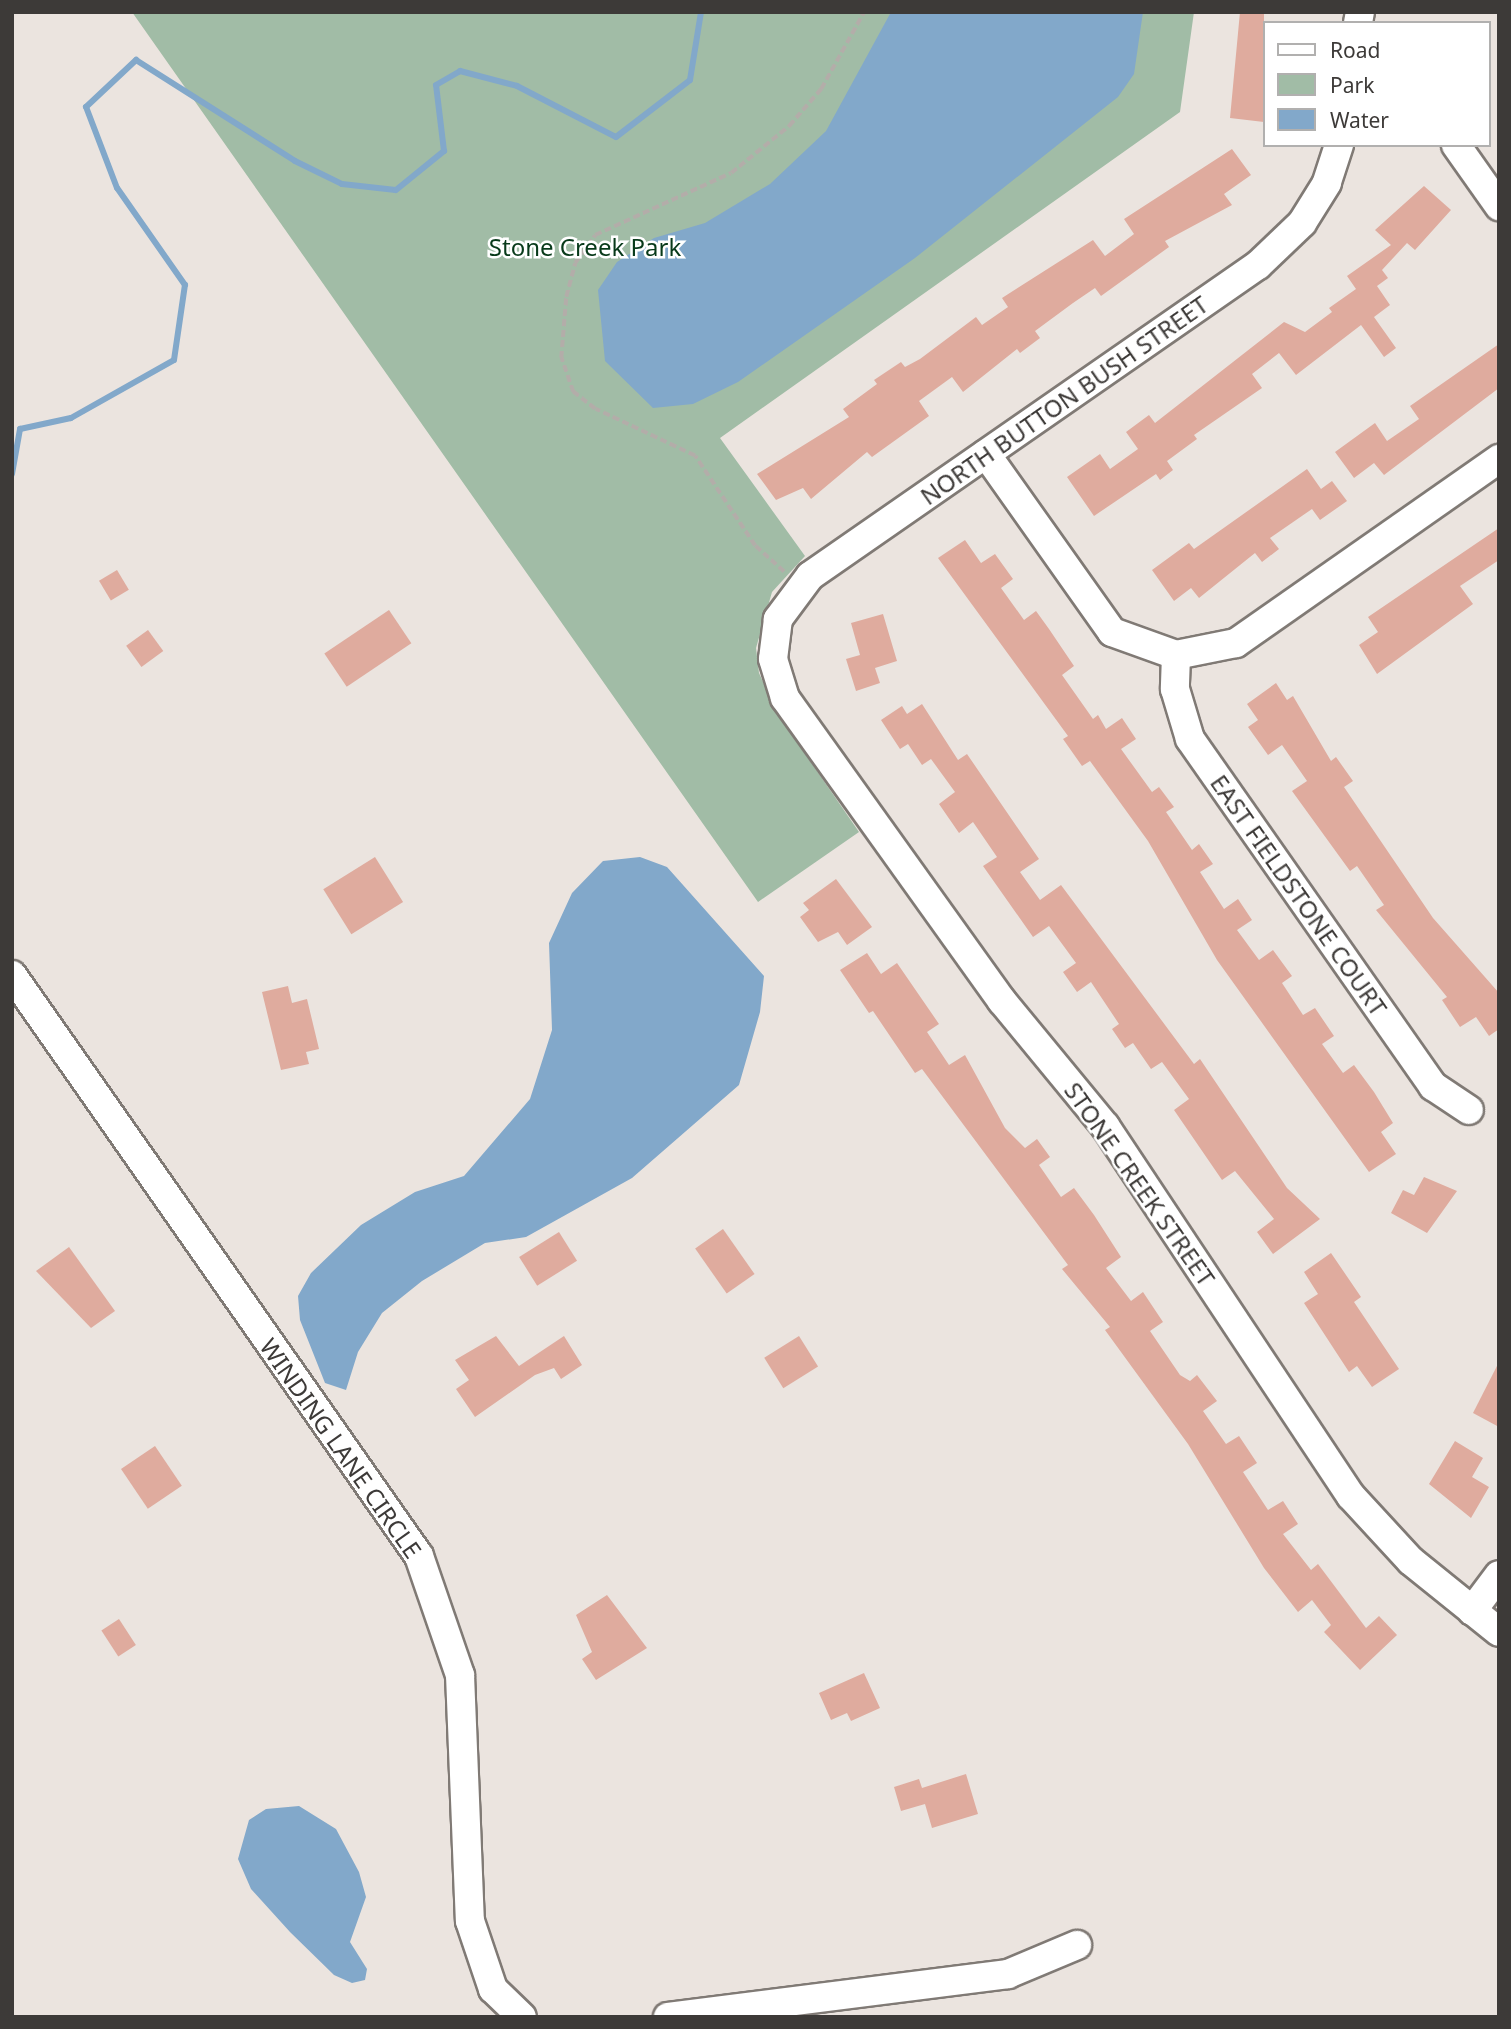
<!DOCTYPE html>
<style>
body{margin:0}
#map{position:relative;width:1511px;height:2029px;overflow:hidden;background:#ebe4df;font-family:"Noto Sans",sans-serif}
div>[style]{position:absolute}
.green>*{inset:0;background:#a1bca6}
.water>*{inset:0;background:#82a8ca}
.stream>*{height:6px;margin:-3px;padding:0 3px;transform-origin:3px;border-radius:3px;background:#82a8ca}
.building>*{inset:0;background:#dfab9e;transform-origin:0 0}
.path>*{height:3.5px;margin-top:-1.75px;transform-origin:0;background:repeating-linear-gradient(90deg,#b3ada9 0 7px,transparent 0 10.5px)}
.roads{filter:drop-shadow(2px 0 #807a75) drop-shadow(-2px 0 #807a75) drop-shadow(0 2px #807a75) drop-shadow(0 -2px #807a75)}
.minor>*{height:28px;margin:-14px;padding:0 14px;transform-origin:14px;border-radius:14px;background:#fff}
span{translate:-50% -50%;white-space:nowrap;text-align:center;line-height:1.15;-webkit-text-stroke:5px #fff;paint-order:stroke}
.park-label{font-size:24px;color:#083a1a}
.street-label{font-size:24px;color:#3d3a38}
.frame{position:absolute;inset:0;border:14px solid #3d3a38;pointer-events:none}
.legend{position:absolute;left:1263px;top:21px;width:228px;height:126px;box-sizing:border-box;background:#fff;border:2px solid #b1b0af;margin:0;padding:9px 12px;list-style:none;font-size:21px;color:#3d3a38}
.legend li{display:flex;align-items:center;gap:14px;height:35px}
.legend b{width:35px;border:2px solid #b1b0af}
</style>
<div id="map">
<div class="green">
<i style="clip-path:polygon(132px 12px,1194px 12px,1180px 112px,720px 438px,805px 556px,772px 592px,756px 648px,759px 673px,777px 713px,859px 832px,758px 902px)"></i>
</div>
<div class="water">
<i style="clip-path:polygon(891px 12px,1143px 12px,1134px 74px,1118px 97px,915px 258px,738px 382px,693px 404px,653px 408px,605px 361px,598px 290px,617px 262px,654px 238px,705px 223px,770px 184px,826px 131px)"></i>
<i style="clip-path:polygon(640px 857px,667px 867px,764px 976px,760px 1012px,739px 1085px,632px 1178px,526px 1237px,485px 1243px,422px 1281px,382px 1313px,358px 1352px,346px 1390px,325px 1383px,300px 1320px,298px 1296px,311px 1273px,361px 1225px,415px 1192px,464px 1176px,530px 1099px,552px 1030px,549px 943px,572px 893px,603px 861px)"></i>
<i style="clip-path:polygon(299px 1806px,336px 1829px,359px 1872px,366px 1897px,350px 1942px,367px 1969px,365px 1980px,352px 1983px,334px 1975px,290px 1932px,251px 1889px,238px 1859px,249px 1820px,266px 1809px)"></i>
</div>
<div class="stream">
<i style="left:12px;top:474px;width:46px;rotate:-79.9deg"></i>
<i style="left:20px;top:429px;width:52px;rotate:-12.2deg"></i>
<i style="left:71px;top:418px;width:118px;rotate:-29.4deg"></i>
<i style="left:174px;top:360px;width:76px;rotate:-81.7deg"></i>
<i style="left:185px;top:285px;width:118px;rotate:-125deg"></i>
<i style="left:117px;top:188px;width:87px;rotate:-110.9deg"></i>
<i style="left:86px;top:107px;width:69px;rotate:-43.2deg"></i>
<i style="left:136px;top:60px;width:188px;rotate:32.4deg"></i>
<i style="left:295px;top:161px;width:52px;rotate:26.1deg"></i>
<i style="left:342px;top:184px;width:54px;rotate:6.3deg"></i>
<i style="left:396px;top:190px;width:62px;rotate:-39.1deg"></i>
<i style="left:444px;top:151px;width:66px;rotate:-96.9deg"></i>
<i style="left:436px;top:85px;width:28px;rotate:-30deg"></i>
<i style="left:460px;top:71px;width:59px;rotate:14.7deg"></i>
<i style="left:517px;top:86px;width:111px;rotate:27.3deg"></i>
<i style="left:616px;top:137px;width:93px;rotate:-37.6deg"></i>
<i style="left:690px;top:80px;width:69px;rotate:-80.8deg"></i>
</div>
<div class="building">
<i style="clip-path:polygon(1240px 12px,1264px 12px,1264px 122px,1230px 118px)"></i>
<i style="clip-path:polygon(1232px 149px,1251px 175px,1224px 194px,1232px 205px,1165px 241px,1169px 247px,1101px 296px,1095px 288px,1073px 303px,1035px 331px,1040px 338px,1020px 353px,1017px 349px,963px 392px,952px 377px,919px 401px,929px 416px,872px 457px,867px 452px,811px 499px,803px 488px,776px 500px,757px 474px,849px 417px,843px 409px,877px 384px,874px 380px,901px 362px,905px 367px,920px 359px,976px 317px,982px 325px,1008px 307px,1002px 298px,1093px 240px,1105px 256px,1134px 234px,1124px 219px)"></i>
<i style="clip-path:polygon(1424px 186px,1451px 210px,1415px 250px,1407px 243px,1382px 270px,1388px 278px,1377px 286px,1390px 305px,1374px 317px,1396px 348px,1384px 357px,1361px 325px,1296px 375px,1279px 353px,1252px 374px,1262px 388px,1194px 435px,1197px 439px,1167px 461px,1173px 470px,1160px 480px,1156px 474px,1094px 516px,1067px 477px,1100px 454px,1110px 469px,1138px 449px,1126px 432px,1149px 415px,1155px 423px,1284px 322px,1305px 332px,1332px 312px,1329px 308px,1356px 289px,1347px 276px,1391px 245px,1375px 230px)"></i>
<i style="clip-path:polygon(1499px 344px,1499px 388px,1384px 475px,1374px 463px,1354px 478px,1335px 452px,1375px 423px,1387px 441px,1419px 419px,1410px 406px)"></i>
<i style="clip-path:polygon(1307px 469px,1321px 489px,1332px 481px,1347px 501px,1320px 520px,1312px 509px,1270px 538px,1279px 549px,1262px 562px,1255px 553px,1199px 598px,1191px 588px,1174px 601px,1152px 570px,1189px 543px,1194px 549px)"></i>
<i style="clip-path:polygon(1499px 528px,1499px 560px,1460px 586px,1473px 604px,1377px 674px,1359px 645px,1378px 632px,1368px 617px)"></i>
<i style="clip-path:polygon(965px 540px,981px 563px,995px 554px,1013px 579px,1001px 588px,1024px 620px,1036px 611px,1049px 629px,1074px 666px,1062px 675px,1093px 719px,1098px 715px,1106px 729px,1122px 718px,1136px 739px,1121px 749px,1152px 792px,1159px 787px,1174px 807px,1166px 812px,1192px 850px,1199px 844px,1213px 864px,1200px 872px,1224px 909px,1238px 899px,1252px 920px,1237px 930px,1259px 960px,1273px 950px,1292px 976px,1282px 983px,1303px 1015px,1315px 1008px,1334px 1036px,1322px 1044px,1343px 1073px,1354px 1065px,1374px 1092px,1393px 1123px,1381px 1132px,1396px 1154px,1369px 1172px,1217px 960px,1148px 841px,1090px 761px,1082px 766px,1063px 739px,1068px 736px,938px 558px)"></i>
<i style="left:117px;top:570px;width:23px;height:21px;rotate:59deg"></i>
<i style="left:389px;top:610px;width:40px;height:78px;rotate:56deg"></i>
<i style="clip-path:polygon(883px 614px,897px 661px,875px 668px,880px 683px,856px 691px,846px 659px,860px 655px,851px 623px)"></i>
<i style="left:148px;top:630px;width:26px;height:27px;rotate:54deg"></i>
<i style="clip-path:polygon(1276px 683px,1287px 700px,1293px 696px,1331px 761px,1336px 757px,1353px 781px,1344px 787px,1433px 918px,1499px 993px,1499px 1029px,1489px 1036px,1476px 1017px,1460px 1027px,1442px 1000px,1447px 997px,1376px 910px,1384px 905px,1357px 866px,1350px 871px,1292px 791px,1307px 781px,1282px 745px,1268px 755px,1248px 727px,1258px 720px,1247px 704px)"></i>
<i style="clip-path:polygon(922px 704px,958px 760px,967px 754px,1039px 859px,1020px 872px,1040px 900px,1061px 885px,1194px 1064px,1200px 1059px,1287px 1188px,1320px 1219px,1273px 1254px,1257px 1232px,1274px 1219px,1235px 1171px,1222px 1180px,1174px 1110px,1189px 1099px,1162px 1062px,1151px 1069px,1133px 1043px,1125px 1048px,1112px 1029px,1119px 1024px,1091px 982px,1077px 992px,1063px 972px,1076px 963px,1049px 926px,1033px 937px,983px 866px,997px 857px,973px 822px,959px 833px,939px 804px,955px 792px,931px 759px,922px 765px,908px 744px,900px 749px,881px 720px,902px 706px,907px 714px)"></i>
<i style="left:375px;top:857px;width:53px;height:61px;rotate:58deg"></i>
<i style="clip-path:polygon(836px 879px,872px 927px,847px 945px,838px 932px,818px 942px,800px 917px,809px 910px,803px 903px)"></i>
<i style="clip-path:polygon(867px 953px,881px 974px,897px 963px,939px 1024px,927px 1032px,949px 1065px,965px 1055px,1005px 1128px,1025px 1148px,1037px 1139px,1050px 1157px,1039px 1165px,1061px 1197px,1074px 1188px,1094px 1215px,1121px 1257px,1106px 1268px,1131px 1301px,1143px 1292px,1163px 1322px,1150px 1331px,1180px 1375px,1190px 1381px,1197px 1375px,1217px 1401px,1203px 1411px,1226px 1444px,1239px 1436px,1257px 1463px,1243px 1472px,1268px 1510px,1283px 1501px,1298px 1524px,1283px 1534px,1311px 1570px,1318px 1564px,1366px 1628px,1379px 1616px,1397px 1635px,1360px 1670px,1324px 1632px,1331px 1625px,1312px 1600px,1298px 1612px,1264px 1568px,1188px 1444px,1105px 1330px,1110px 1327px,1062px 1269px,1068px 1265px,922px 1069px,915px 1073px,873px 1011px,869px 1013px,840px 970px)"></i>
<i style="clip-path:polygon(288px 986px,292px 1003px,307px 999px,319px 1049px,306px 1052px,309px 1064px,281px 1070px,262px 992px)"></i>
<i style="clip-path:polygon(1424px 1177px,1457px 1191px,1427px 1233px,1391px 1213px,1403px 1190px,1414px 1195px)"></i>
<i style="left:723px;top:1229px;width:55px;height:34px;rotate:55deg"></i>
<i style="left:559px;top:1232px;width:34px;height:47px;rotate:58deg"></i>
<i style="clip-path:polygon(69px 1247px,115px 1311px,91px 1328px,36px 1271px)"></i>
<i style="clip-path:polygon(1331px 1253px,1361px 1297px,1354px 1302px,1399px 1369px,1372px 1387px,1357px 1366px,1349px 1372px,1304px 1303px,1318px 1294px,1304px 1272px)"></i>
<i style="clip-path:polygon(496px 1336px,519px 1366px,564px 1336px,582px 1365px,561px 1379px,554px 1368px,535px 1375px,475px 1417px,456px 1389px,469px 1380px,455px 1360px)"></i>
<i style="left:799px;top:1336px;width:36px;height:41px;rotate:58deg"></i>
<i style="clip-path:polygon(1499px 1362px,1499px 1427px,1473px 1413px)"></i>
<i style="clip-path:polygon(1455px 1441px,1483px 1458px,1472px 1477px,1489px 1487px,1471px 1518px,1429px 1484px)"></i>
<i style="left:155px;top:1446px;width:48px;height:41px;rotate:56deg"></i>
<i style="clip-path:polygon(607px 1595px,647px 1648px,596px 1680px,582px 1659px,592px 1652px,576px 1615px)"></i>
<i style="left:119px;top:1619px;width:31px;height:21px;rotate:57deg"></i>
<i style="clip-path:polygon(864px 1673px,880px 1708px,851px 1721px,847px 1713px,831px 1720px,819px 1693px)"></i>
<i style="clip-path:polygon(966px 1774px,978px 1814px,932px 1828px,925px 1804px,901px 1811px,894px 1787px,919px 1779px,922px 1788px)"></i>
</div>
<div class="path">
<i style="left:784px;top:572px;width:39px;rotate:-138deg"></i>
<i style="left:755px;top:546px;width:108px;rotate:-123.7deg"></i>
<i style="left:695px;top:456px;width:110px;rotate:-154.8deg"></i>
<i style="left:595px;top:409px;width:28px;rotate:-142deg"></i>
<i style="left:573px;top:392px;width:36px;rotate:-109deg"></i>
<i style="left:561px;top:358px;width:61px;rotate:-85.3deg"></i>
<i style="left:566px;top:297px;width:35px;rotate:-75deg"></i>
<i style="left:575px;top:263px;width:34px;rotate:-54deg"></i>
<i style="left:595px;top:235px;width:149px;rotate:-24.5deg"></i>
<i style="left:731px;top:173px;width:75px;rotate:-39deg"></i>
<i style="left:789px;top:126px;width:49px;rotate:-49.1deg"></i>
<i style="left:821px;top:89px;width:88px;rotate:-60.8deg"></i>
</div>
<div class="roads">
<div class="minor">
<i style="left:1358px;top:23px;width:11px;rotate:-80deg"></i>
<i style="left:1339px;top:145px;width:40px;rotate:108deg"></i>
<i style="left:1327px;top:183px;width:47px;rotate:122deg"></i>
<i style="left:1302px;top:223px;width:61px;rotate:136.3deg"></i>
<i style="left:1258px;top:265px;width:545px;rotate:145.23deg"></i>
<i style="left:810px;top:576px;width:54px;rotate:126.7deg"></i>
<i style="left:778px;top:619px;width:40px;rotate:97.1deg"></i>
<i style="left:773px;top:659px;width:41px;rotate:72.9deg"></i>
<i style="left:785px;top:698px;width:373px;rotate:54.4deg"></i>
<i style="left:1002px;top:1001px;width:162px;rotate:50.5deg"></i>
<i style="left:1105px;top:1126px;width:444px;rotate:56.4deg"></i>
<i style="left:1351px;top:1496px;width:88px;rotate:47.3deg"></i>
<i style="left:1411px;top:1561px;width:113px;rotate:38.9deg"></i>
<i style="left:1456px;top:145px;width:75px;rotate:54.8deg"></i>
<i style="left:986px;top:454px;width:218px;rotate:54.7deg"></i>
<i style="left:1112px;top:632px;width:68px;rotate:19.8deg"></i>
<i style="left:1176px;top:655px;width:61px;rotate:-11.3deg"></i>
<i style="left:1236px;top:643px;width:321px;rotate:-35deg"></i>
<i style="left:1176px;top:655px;width:34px;rotate:92deg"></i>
<i style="left:1175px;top:689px;width:52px;rotate:73.3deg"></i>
<i style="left:1190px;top:739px;width:424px;rotate:55deg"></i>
<i style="left:1433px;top:1086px;width:43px;rotate:33.7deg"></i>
<i style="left:12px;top:975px;width:709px;rotate:54.99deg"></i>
<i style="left:419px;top:1556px;width:126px;rotate:71deg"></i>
<i style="left:460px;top:1675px;width:246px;rotate:87.7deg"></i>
<i style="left:470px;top:1921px;width:72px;rotate:71.3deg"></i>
<i style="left:493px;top:1989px;width:40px;rotate:44deg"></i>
<i style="left:1472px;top:1611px;width:45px;rotate:-53.1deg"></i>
<i style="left:668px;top:2017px;width:343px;rotate:-7.2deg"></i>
<i style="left:1008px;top:1974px;width:75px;rotate:-22.8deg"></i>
</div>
</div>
<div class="park-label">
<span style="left:585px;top:247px">Stone Creek Park</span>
</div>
<div class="street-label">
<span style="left:1064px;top:400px;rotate:-35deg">NORTH BUTTON BUSH STREET</span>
<span style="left:1299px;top:895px;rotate:55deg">EAST FIELDSTONE COURT</span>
<span style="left:1140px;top:1184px;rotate:55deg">STONE CREEK STREET</span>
<span style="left:341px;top:1448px;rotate:55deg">WINDING LANE CIRCLE</span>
</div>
<div class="frame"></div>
<ul class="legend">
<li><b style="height:9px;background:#fff"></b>Road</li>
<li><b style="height:19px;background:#a1bca6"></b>Park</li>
<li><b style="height:19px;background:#82a8ca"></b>Water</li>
</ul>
</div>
